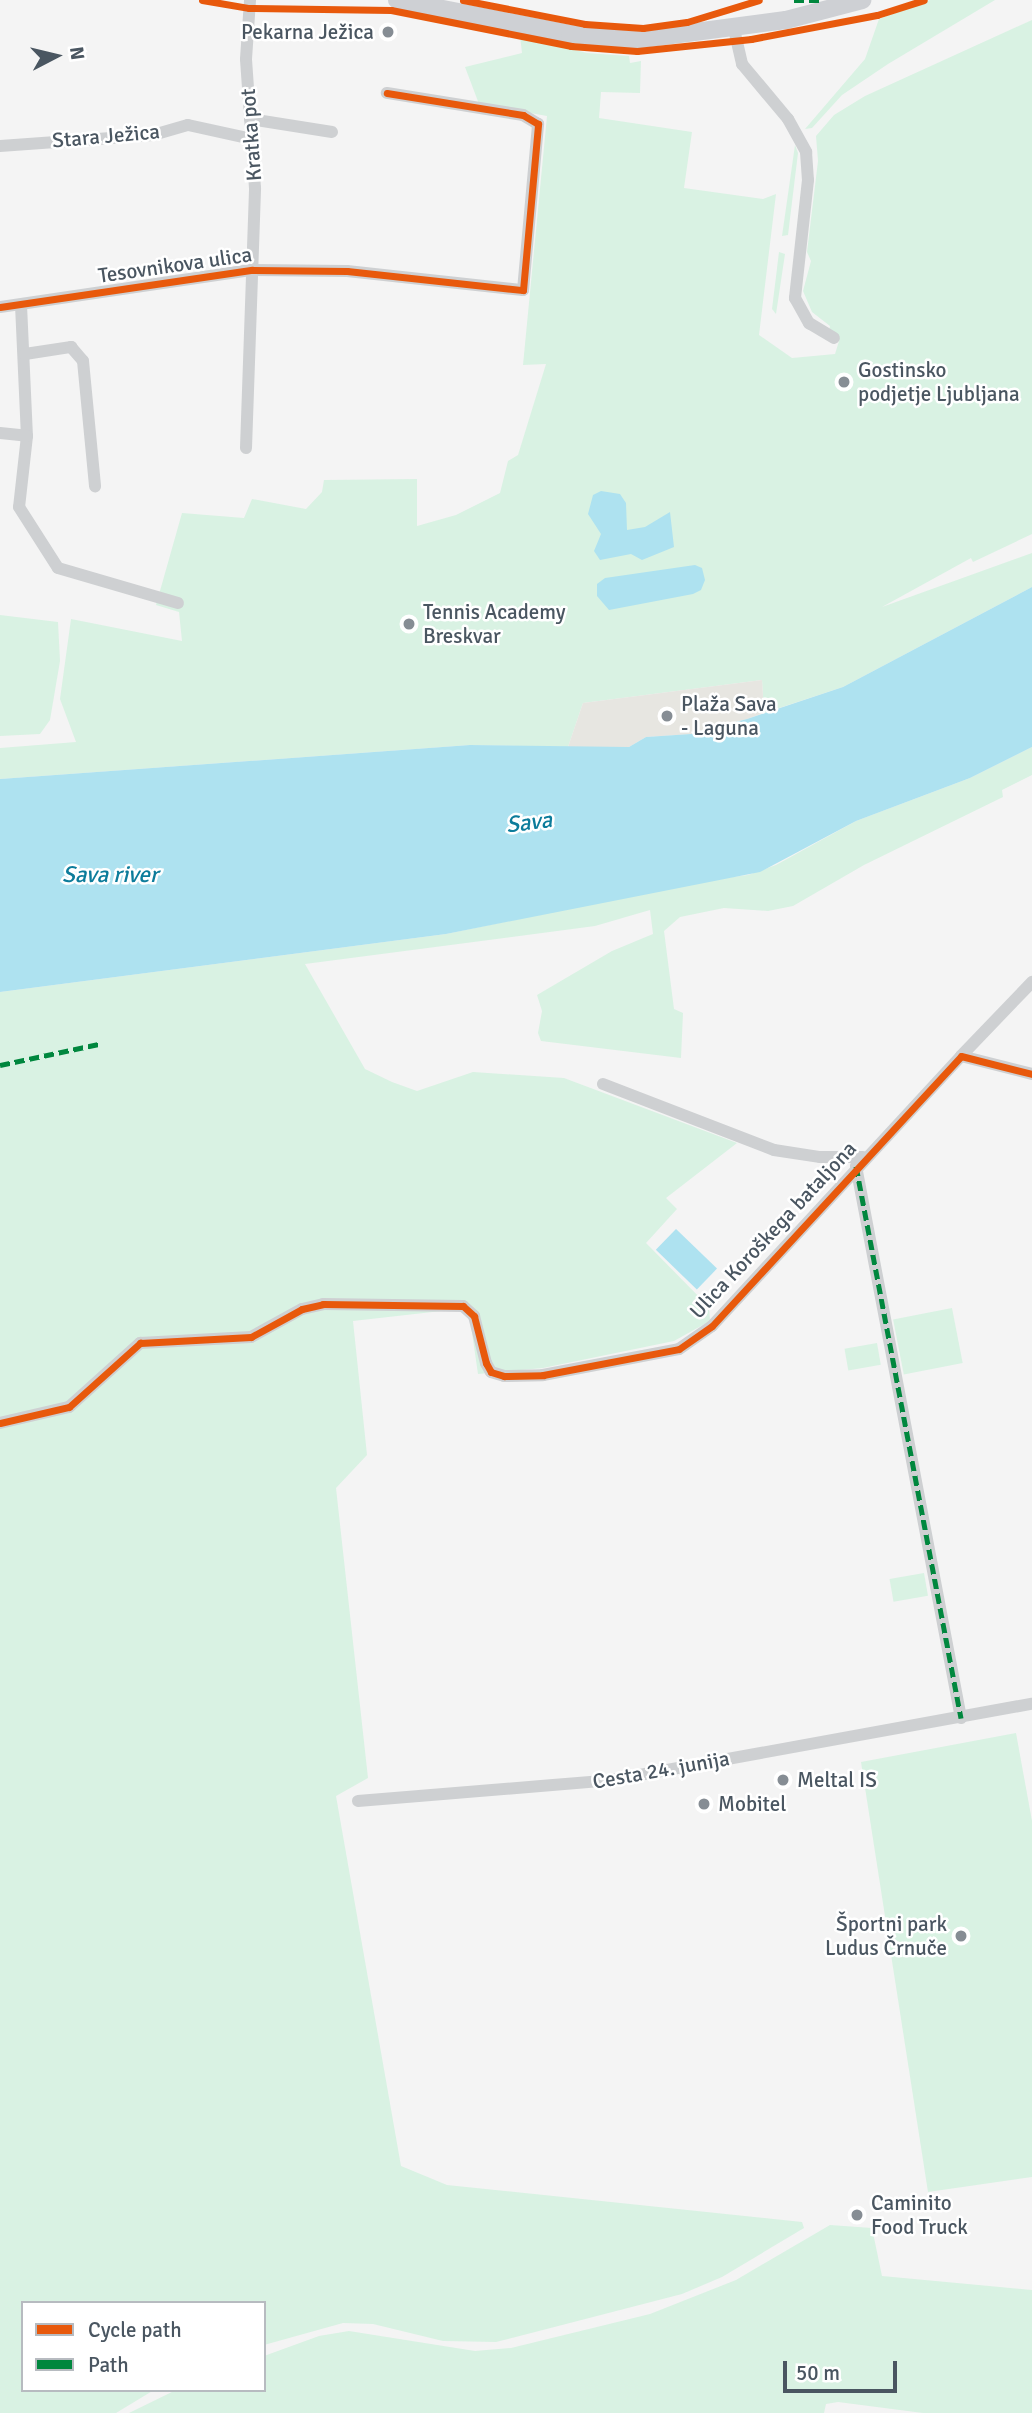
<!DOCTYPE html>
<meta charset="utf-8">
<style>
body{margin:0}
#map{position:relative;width:1032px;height:2413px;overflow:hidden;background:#f4f4f4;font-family:Signika,sans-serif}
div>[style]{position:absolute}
.green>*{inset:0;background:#d9f2e3;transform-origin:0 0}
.sand>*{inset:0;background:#e7e6e1}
.water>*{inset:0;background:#aee2f0;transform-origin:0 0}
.street>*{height:12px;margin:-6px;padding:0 6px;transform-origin:6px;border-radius:6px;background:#ced0d2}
.secondary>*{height:18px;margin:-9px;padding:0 9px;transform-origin:9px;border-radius:9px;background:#ced0d4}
.quiet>*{height:5px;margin-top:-2.5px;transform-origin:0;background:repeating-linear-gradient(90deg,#00873e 0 10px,transparent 0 15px)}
.cycleway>*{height:7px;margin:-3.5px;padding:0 3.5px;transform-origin:3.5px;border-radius:3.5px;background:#e8590c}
.dots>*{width:19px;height:19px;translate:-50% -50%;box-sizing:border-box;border:4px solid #fff;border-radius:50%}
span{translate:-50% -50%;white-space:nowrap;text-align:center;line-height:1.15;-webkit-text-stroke:5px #fff;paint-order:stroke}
.poi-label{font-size:21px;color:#4a5661}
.right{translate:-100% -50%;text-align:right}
.left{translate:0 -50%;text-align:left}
.street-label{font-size:21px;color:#4a5661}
.water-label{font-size:23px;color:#0c7c9b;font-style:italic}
.legend{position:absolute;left:21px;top:2301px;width:245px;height:91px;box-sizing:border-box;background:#fff;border:2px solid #b7bbc0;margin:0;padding:9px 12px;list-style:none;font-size:21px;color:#4a5661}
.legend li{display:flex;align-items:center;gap:14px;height:35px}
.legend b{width:35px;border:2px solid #b7bbc0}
.north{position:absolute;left:21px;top:21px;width:70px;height:70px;-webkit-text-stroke:5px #fff;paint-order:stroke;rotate:83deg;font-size:19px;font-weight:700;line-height:28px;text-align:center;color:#4a5661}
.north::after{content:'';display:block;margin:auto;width:24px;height:32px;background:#4a5661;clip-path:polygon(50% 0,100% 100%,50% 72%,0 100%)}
.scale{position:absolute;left:783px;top:2361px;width:114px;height:32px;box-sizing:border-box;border:4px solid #4a5661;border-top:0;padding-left:9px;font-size:21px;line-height:24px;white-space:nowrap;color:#4a5661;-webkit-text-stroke:5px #fff;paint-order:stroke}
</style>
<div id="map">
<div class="green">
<i style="clip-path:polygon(930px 0,995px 0,888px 64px,842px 95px,812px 128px,805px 129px,865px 59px,879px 19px)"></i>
<i style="clip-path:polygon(1032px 20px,1032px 534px,973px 562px,971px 558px,882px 607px,1032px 553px,1032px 587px,843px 687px,764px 713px,762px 680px,583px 703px,568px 747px,470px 745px,0 779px,0 748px,76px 742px,60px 699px,71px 619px,182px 641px,179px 612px,156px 605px,182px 513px,244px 518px,252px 499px,306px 509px,322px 492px,324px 480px,417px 479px,417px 526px,456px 515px,500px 493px,508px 461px,518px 455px,546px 364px,523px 365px,547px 116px,479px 104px,465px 67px,522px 53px,520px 36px,587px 53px,629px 56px,630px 63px,641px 61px,640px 93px,601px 92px,599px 118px,692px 132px,684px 188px,763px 199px,776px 194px,759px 335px,792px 358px,835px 354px,839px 341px,828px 336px,830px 326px,812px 312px,803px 291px,811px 261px,807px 252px,818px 161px,816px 136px,834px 115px,865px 96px)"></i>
<i style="clip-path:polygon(795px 145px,798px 153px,788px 235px,782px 236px)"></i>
<i style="clip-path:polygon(779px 252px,785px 254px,776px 314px,772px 309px)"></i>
<i style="clip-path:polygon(0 615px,58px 622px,60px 661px,50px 720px,40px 734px,0 736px)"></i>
<i style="clip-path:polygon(1032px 747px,1032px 775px,1002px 790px,1003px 797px,864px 865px,793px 906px,768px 911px,724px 908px,680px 917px,664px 931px,674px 1009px,683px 1013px,681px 1058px,541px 1041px,538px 1033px,542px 1011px,537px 995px,612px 951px,653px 934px,650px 910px,595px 926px,305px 964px,365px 1069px,392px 1082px,417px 1091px,473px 1072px,564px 1078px,737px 1143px,666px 1198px,677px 1209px,646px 1243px,709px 1307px,710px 1321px,674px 1341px,543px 1368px,478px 1374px,470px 1319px,459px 1309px,353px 1321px,367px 1455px,336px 1488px,368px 1778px,336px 1796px,401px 2166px,447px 2185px,802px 2222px,804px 2228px,722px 2277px,682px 2294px,496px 2342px,443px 2341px,373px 2324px,343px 2323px,264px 2345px,264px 2303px,23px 2303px,23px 2390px,154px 2390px,116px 2413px,0 2413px,0 992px,446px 934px,701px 881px,748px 875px,776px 865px,856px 821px,970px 778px)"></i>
<i style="left:952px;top:1308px;width:56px;height:60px;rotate:79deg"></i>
<i style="left:877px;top:1343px;width:22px;height:33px;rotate:80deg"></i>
<i style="left:924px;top:1573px;width:23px;height:35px;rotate:80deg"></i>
<i style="clip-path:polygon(1016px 1733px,1032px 1821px,1032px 2177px,928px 2192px,861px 1762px)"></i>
<i style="clip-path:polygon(830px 2225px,872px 2228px,882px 2276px,1032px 2290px,1032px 2413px,923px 2413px,838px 2402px,826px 2404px,824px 2413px,129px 2413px,176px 2390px,264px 2390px,264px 2356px,319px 2336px,349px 2331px,475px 2351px,511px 2348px,650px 2314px,736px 2280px)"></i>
</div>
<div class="sand">
<i style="clip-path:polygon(762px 680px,764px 713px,747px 719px,692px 734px,646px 737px,629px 747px,568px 747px,583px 703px)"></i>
</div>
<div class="water">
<i style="clip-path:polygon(601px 491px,620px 494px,626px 503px,627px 530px,645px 527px,670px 512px,674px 547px,642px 560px,631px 554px,600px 560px,594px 551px,601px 534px,588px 514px,593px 495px)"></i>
<i style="clip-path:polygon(695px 565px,702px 568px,705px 580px,701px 590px,693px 594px,609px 610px,597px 596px,597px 584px,605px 578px)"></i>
<i style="clip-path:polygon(1032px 587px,1032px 747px,970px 778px,856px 821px,760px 872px,446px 934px,0 992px,0 779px,470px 745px,629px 747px,646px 737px,691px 734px,747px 719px,843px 687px)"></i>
<i style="left:676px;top:1229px;width:57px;height:29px;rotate:44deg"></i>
</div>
<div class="street">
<i style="left:734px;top:29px;width:36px;rotate:77deg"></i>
<i style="left:742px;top:64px;width:72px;rotate:50.1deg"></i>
<i style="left:788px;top:119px;width:38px;rotate:61deg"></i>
<i style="left:806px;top:152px;width:28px;rotate:86deg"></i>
<i style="left:808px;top:180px;width:119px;rotate:96.3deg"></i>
<i style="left:795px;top:298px;width:29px;rotate:61deg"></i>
<i style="left:809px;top:323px;width:29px;rotate:31deg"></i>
<i style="left:250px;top:119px;width:83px;rotate:9deg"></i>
<i style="left:0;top:146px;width:153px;rotate:-4.1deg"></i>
<i style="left:153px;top:135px;width:36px;rotate:-16deg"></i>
<i style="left:188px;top:125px;width:66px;rotate:12.3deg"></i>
<i style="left:21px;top:305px;width:131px;rotate:87.4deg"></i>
<i style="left:27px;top:436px;width:71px;rotate:96.4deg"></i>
<i style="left:19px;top:507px;width:72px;rotate:57.4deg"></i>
<i style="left:58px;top:568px;width:125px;rotate:16.3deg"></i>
<i style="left:0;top:307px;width:255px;rotate:-8.4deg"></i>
<i style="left:252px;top:270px;width:95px;rotate:0.6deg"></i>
<i style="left:347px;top:271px;width:177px;rotate:6.2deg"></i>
<i style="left:523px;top:290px;width:167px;rotate:-84.8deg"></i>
<i style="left:538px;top:124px;width:17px;rotate:-149deg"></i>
<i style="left:523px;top:115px;width:138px;rotate:-170.8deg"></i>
<i style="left:25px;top:354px;width:47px;rotate:-8.7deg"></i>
<i style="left:71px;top:347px;width:18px;rotate:49deg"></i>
<i style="left:83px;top:361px;width:126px;rotate:84.5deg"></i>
<i style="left:0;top:433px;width:27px;rotate:6deg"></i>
<i style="left:246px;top:448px;width:260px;rotate:-88deg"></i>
<i style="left:255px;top:188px;width:129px;rotate:-94deg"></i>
<i style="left:246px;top:59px;width:59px;rotate:-86.1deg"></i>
<i style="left:961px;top:1056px;width:103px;rotate:-46.2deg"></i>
<i style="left:603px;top:1084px;width:183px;rotate:21.1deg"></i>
<i style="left:774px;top:1150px;width:47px;rotate:8.7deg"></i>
<i style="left:820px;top:1157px;width:43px"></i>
<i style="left:856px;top:1166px;width:562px;rotate:79.23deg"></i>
<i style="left:0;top:1423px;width:71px;rotate:-13.1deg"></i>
<i style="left:69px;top:1407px;width:96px;rotate:-42deg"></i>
<i style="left:140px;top:1343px;width:111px;rotate:-3.1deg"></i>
<i style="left:251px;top:1337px;width:58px;rotate:-28.8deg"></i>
<i style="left:302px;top:1309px;width:22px;rotate:-13deg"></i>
<i style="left:323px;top:1304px;width:140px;rotate:0.8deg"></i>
<i style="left:463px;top:1306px;width:15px;rotate:42deg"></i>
<i style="left:474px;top:1316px;width:49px;rotate:75.7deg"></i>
<i style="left:486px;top:1363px;width:10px;rotate:61deg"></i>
<i style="left:491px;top:1372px;width:14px;rotate:17deg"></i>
<i style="left:504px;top:1376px;width:39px;rotate:-1deg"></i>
<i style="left:543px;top:1375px;width:138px;rotate:-10.8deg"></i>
<i style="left:679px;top:1349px;width:40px;rotate:-34.9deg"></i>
<i style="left:712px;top:1326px;width:367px;rotate:-47.3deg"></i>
<i style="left:961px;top:1056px;width:73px;rotate:14.2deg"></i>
<i style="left:358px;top:1801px;width:255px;rotate:-4.7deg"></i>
<i style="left:612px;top:1780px;width:427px;rotate:-10.3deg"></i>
</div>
<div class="secondary">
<i style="left:397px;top:0;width:176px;rotate:11.1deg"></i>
<i style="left:570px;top:34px;width:64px;rotate:5.4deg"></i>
<i style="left:634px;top:40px;width:153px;rotate:-7.5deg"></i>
<i style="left:786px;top:20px;width:79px;rotate:-14.7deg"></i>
</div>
<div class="quiet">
<i style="left:794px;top:0;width:28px"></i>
<i style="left:0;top:1065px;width:101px;rotate:-12deg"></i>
<i style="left:856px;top:1166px;width:562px;rotate:79.23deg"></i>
</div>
<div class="cycleway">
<i style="left:202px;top:0;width:48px;rotate:9.7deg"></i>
<i style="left:249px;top:8px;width:142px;rotate:0.8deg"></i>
<i style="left:391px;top:10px;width:184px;rotate:11.3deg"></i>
<i style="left:571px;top:46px;width:66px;rotate:4.3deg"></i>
<i style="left:637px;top:51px;width:115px;rotate:-6deg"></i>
<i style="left:751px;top:39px;width:128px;rotate:-10.8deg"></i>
<i style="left:877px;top:15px;width:49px;rotate:-17.7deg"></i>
<i style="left:463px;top:0;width:124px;rotate:11.1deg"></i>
<i style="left:585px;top:24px;width:58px;rotate:3.9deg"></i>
<i style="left:643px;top:28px;width:44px;rotate:-7.8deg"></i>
<i style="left:687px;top:22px;width:75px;rotate:-17deg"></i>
<i style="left:0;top:307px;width:255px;rotate:-8.4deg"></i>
<i style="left:252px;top:270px;width:95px;rotate:0.6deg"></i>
<i style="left:347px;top:271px;width:177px;rotate:6.2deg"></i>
<i style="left:523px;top:290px;width:167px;rotate:-84.8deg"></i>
<i style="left:538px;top:124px;width:17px;rotate:-149deg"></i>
<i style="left:523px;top:115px;width:138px;rotate:-170.8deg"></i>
<i style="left:0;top:1423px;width:71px;rotate:-13.1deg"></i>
<i style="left:69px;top:1407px;width:96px;rotate:-42deg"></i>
<i style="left:140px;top:1343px;width:111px;rotate:-3.1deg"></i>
<i style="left:251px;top:1337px;width:58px;rotate:-28.8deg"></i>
<i style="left:302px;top:1309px;width:22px;rotate:-13deg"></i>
<i style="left:323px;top:1304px;width:140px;rotate:0.8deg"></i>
<i style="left:463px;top:1306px;width:15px;rotate:42deg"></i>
<i style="left:474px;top:1316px;width:49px;rotate:75.7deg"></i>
<i style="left:486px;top:1363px;width:10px;rotate:61deg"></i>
<i style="left:491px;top:1372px;width:14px;rotate:17deg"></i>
<i style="left:504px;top:1376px;width:39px;rotate:-1deg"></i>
<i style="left:543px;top:1375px;width:138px;rotate:-10.8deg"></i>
<i style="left:679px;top:1349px;width:40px;rotate:-34.9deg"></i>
<i style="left:712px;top:1326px;width:367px;rotate:-47.3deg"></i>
<i style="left:961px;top:1056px;width:73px;rotate:14.2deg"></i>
</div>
<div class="dots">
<i style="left:388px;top:32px;background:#868d94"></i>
<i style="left:844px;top:382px;background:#868d94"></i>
<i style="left:409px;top:624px;background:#868d94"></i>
<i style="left:667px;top:716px;background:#868d94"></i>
<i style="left:783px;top:1780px;background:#868d94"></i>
<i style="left:704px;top:1804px;background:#868d94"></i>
<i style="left:961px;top:1936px;background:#868d94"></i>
<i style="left:857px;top:2215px;background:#868d94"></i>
</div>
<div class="poi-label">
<span class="right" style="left:374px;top:32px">Pekarna Ježica</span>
<span class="left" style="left:858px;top:382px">Gostinsko<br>podjetje Ljubljana</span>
<span class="left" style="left:423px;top:624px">Tennis Academy<br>Breskvar</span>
<span class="left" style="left:681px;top:716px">Plaža Sava<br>- Laguna</span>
<span class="left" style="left:797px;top:1780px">Meltal IS</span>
<span class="left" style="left:718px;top:1804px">Mobitel</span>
<span class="right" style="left:947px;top:1936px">Športni park<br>Ludus Črnuče</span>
<span class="left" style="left:871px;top:2215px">Caminito<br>Food Truck</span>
</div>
<div class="street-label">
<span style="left:251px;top:135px;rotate:-94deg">Kratka pot</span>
<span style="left:106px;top:136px;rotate:-5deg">Stara Ježica</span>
<span style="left:175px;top:265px;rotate:-8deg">Tesovnikova ulica</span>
<span style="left:773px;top:1230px;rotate:-47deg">Ulica Koroškega bataljona</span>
<span style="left:661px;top:1770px;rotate:-10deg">Cesta 24. junija</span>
</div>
<div class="water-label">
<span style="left:529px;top:823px;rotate:-7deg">Sava</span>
<span style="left:110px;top:875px">Sava river</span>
</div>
<ul class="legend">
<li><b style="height:9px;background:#e8590c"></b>Cycle path</li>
<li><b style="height:9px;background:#00873e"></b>Path</li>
</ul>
<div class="north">N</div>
<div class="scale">50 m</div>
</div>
